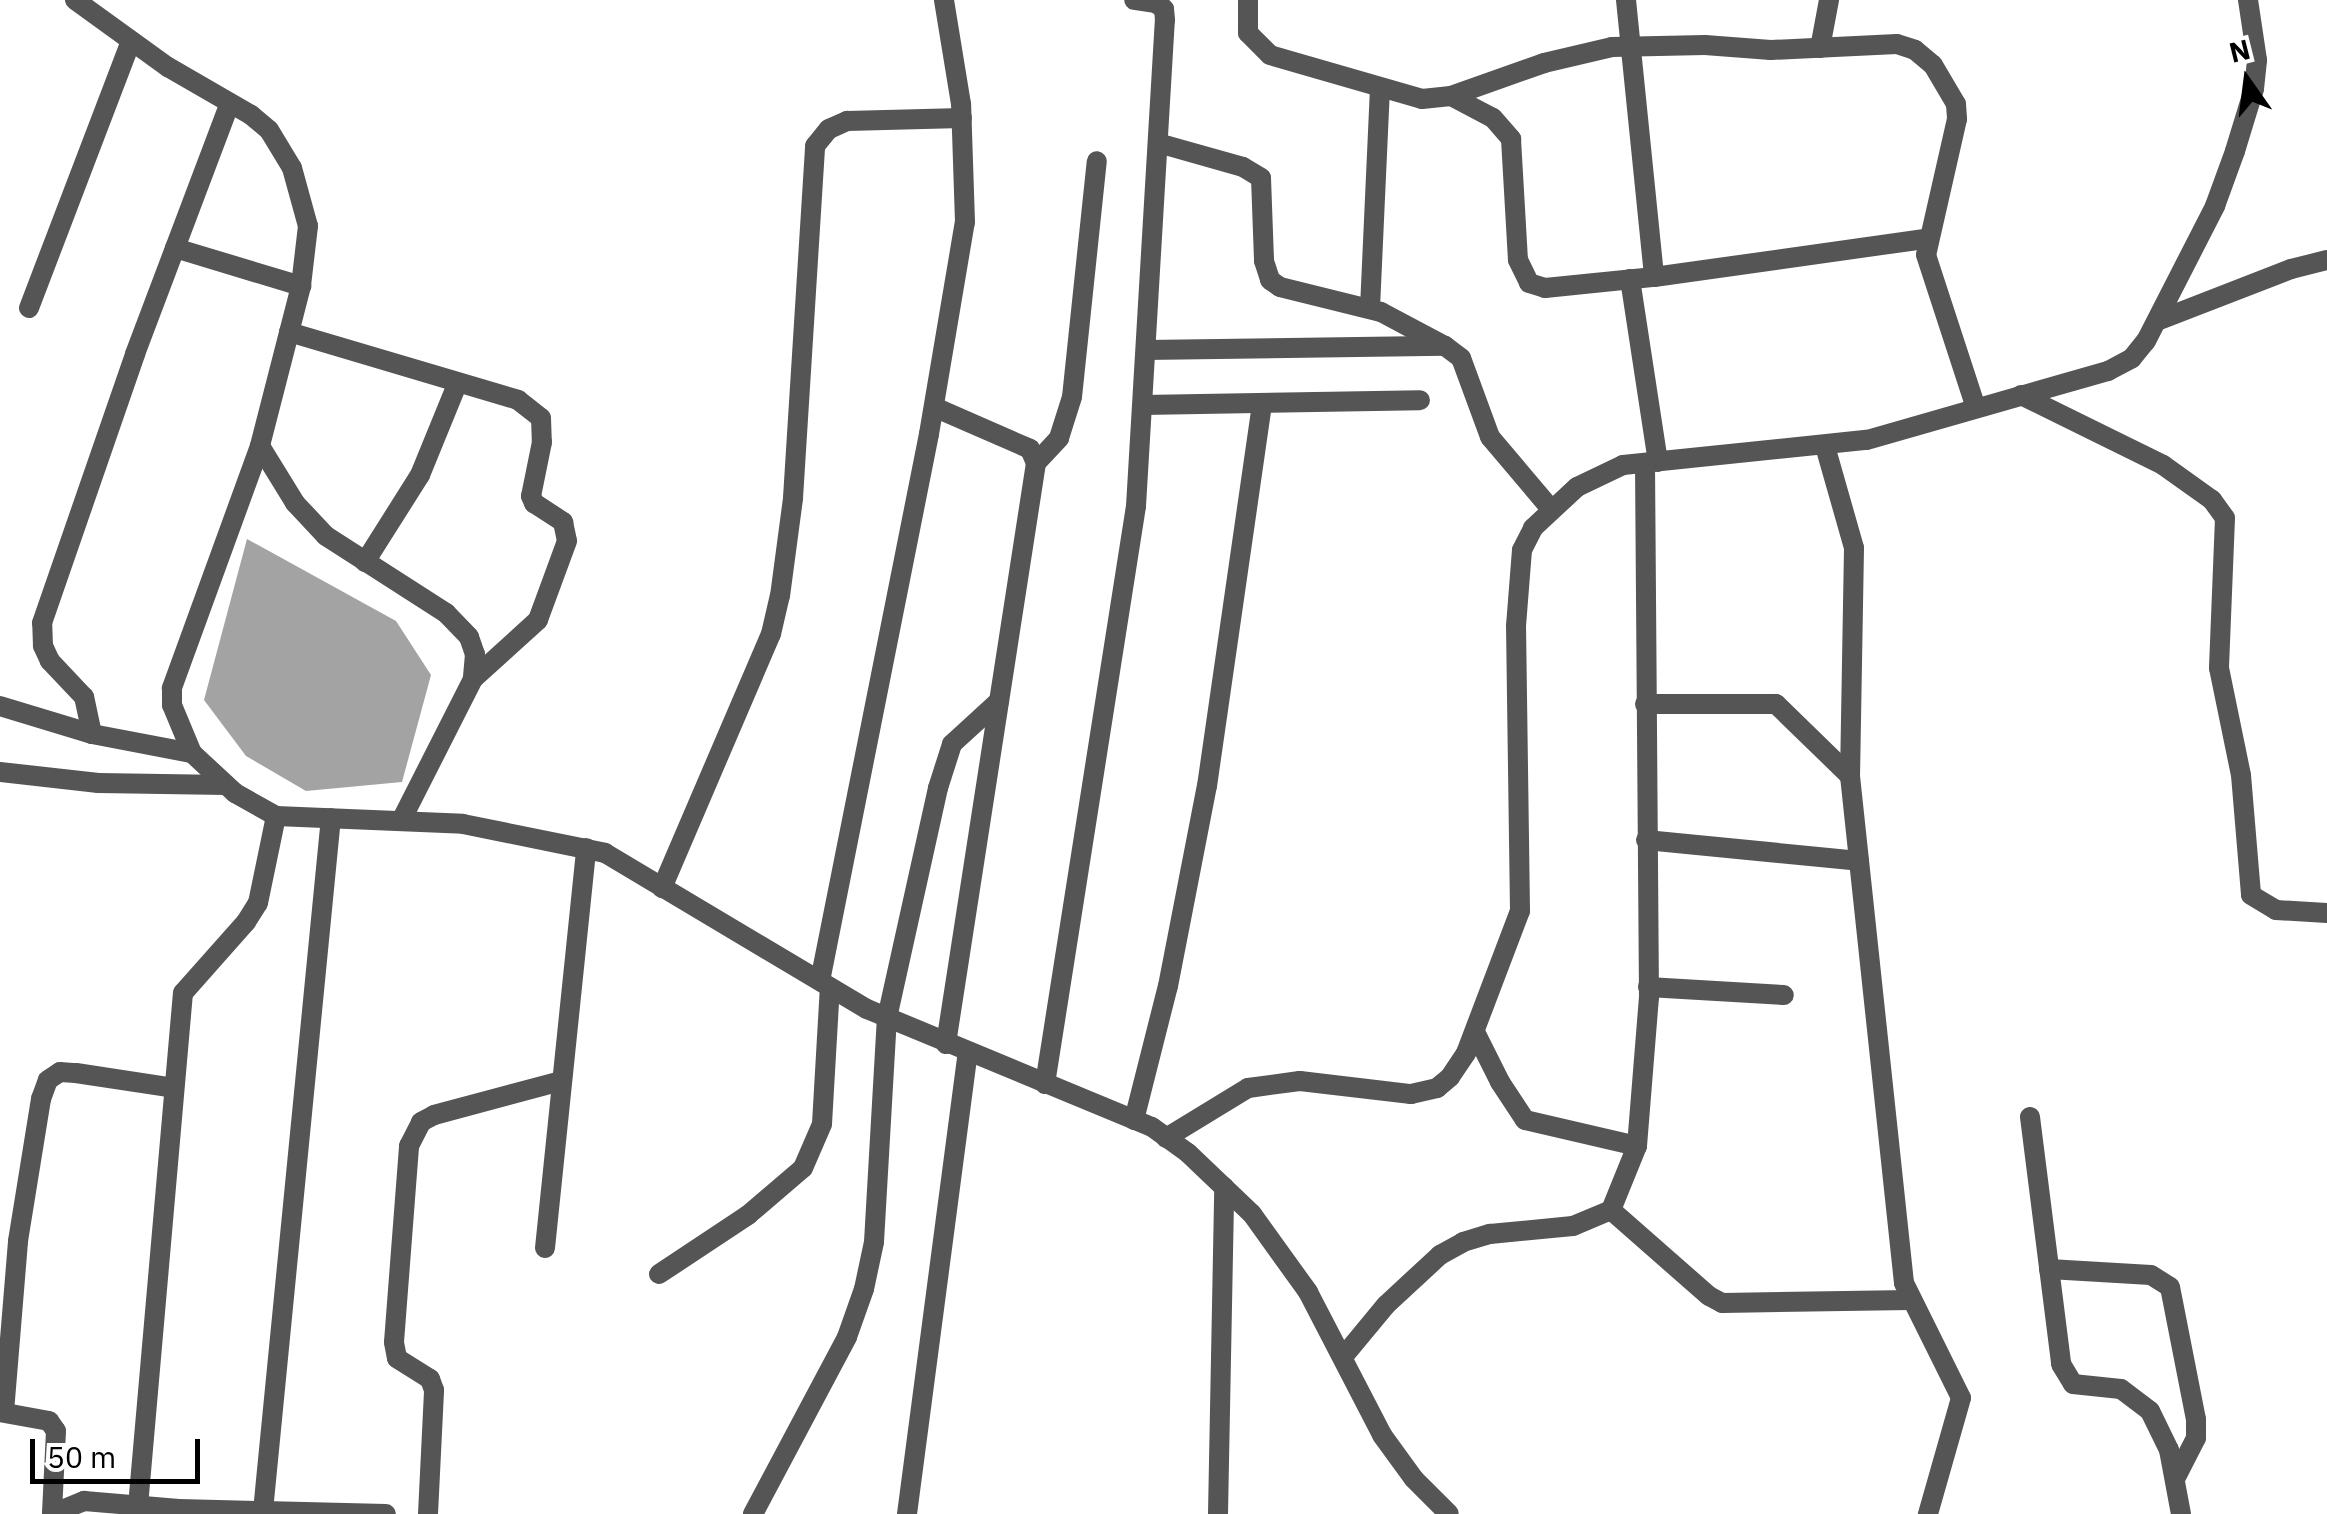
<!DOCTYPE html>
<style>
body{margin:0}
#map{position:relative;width:2327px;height:1514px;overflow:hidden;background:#fff;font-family:"IBM Plex Sans",sans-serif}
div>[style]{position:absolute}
.water>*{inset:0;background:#a3a3a3}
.street>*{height:20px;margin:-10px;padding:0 10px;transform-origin:10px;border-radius:10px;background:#555}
span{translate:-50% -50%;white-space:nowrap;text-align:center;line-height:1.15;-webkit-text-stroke:8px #fff;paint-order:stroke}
.north{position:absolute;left:2197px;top:30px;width:100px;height:100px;-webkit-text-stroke:8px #fff;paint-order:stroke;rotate:346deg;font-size:28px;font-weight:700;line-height:40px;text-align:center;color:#000}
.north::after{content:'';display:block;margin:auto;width:35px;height:45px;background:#000;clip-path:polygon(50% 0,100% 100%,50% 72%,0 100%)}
.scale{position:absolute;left:30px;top:1439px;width:170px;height:45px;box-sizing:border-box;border:5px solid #000;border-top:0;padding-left:12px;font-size:30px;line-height:35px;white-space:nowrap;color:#000;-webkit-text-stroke:8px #fff;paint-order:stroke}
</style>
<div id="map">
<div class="water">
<i style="clip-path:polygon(247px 539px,396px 621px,431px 675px,402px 782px,306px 791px,246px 756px,204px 700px)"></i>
</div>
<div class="street">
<i style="left:75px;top:0;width:115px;rotate:35.8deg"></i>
<i style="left:168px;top:67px;width:96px;rotate:30deg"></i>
<i style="left:251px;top:115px;width:23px;rotate:40deg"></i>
<i style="left:269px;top:130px;width:44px;rotate:58.8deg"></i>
<i style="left:292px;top:168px;width:60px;rotate:74.6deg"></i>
<i style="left:308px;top:226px;width:60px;rotate:96.7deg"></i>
<i style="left:301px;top:286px;width:165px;rotate:104.4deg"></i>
<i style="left:260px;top:446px;width:258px;rotate:110deg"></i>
<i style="left:172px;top:688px;width:17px;rotate:90deg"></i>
<i style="left:172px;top:705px;width:52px;rotate:67.4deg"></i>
<i style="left:192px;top:753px;width:59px;rotate:42.9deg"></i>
<i style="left:235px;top:793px;width:47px;rotate:29.3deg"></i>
<i style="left:276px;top:816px;width:187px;rotate:2.4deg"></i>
<i style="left:463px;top:824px;width:145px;rotate:11.5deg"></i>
<i style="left:605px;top:853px;width:305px;rotate:30.8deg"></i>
<i style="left:867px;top:1009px;width:308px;rotate:22.5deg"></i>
<i style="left:1152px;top:1127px;width:44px;rotate:35.8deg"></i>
<i style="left:1188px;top:1153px;width:88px;rotate:43.6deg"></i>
<i style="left:1252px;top:1214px;width:96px;rotate:54.3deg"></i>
<i style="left:1308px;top:1292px;width:161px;rotate:62.6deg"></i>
<i style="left:1382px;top:1435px;width:54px;rotate:54deg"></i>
<i style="left:1414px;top:1479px;width:49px;rotate:45deg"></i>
<i style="left:1248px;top:0;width:33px;rotate:90deg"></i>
<i style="left:1248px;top:33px;width:31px;rotate:45deg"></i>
<i style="left:1270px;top:55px;width:158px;rotate:16.1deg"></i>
<i style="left:1422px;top:99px;width:29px;rotate:-6deg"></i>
<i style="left:1451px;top:96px;width:99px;rotate:-19.5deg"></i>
<i style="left:1544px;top:63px;width:70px;rotate:-13.2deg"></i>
<i style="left:1612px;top:47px;width:93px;rotate:-1.2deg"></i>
<i style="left:1705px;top:45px;width:66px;rotate:4.3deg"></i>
<i style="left:1771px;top:50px;width:126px;rotate:-2.7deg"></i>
<i style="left:1897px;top:44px;width:19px;rotate:18deg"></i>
<i style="left:1915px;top:50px;width:23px;rotate:40deg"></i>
<i style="left:1933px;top:65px;width:45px;rotate:59.5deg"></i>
<i style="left:1956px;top:104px;width:15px;rotate:86deg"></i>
<i style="left:1957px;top:119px;width:139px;rotate:102.8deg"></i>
<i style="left:1926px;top:255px;width:161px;rotate:71.9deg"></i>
<i style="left:1626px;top:0;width:278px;rotate:84.2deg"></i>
<i style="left:1820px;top:48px;width:49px;rotate:-79.4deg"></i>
<i style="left:1451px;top:96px;width:47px;rotate:27.6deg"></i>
<i style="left:1493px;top:118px;width:28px;rotate:49deg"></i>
<i style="left:1511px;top:139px;width:121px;rotate:86.7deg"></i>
<i style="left:1518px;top:260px;width:25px;rotate:64deg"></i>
<i style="left:1529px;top:283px;width:17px;rotate:17deg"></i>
<i style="left:1545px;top:288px;width:110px;rotate:-5.8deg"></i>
<i style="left:1654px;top:277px;width:275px;rotate:-8deg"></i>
<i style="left:1158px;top:143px;width:88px;rotate:15.8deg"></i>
<i style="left:1243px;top:167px;width:21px;rotate:31deg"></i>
<i style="left:1261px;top:178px;width:83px;rotate:87.9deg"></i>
<i style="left:1264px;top:261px;width:20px;rotate:72deg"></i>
<i style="left:1270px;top:280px;width:12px;rotate:35deg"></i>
<i style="left:1280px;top:287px;width:104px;rotate:13.9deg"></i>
<i style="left:1381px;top:312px;width:72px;rotate:28deg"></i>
<i style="left:175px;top:248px;width:132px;rotate:16.8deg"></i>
<i style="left:1630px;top:279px;width:185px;rotate:81.3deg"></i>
<i style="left:29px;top:308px;width:286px;rotate:-69.1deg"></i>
<i style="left:1370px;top:308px;width:219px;rotate:-87.4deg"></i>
<i style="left:2157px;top:321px;width:144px;rotate:-21.2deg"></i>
<i style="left:2291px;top:269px;width:37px;rotate:-14deg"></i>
<i style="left:289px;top:332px;width:239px;rotate:16.5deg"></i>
<i style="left:518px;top:400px;width:29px;rotate:38deg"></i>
<i style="left:541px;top:418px;width:24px;rotate:88deg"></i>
<i style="left:542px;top:442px;width:55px;rotate:101.5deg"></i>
<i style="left:531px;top:496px;width:8px;rotate:67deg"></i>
<i style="left:534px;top:503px;width:35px;rotate:33deg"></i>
<i style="left:563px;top:522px;width:19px;rotate:78deg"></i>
<i style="left:567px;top:541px;width:84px;rotate:110.2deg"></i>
<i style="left:538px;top:620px;width:88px;rotate:137.8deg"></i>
<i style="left:1146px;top:350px;width:299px;rotate:-0.8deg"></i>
<i style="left:1445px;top:346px;width:20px;rotate:37deg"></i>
<i style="left:1461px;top:358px;width:84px;rotate:69.8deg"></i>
<i style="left:1490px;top:437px;width:93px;rotate:49.8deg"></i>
<i style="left:2021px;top:395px;width:158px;rotate:26.2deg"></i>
<i style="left:2163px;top:465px;width:60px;rotate:35.5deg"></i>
<i style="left:2212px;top:500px;width:22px;rotate:54deg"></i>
<i style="left:2225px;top:518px;width:150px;rotate:92.3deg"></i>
<i style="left:2219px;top:668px;width:109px;rotate:78.4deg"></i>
<i style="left:2241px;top:775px;width:120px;rotate:85.2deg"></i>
<i style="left:2251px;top:895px;width:29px;rotate:31deg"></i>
<i style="left:2276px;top:910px;width:51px;rotate:3.4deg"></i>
<i style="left:1143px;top:405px;width:277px;rotate:-1deg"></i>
<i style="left:934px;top:407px;width:105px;rotate:23.6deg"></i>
<i style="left:1030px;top:449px;width:15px;rotate:67deg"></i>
<i style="left:1036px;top:463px;width:588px;rotate:98.81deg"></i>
<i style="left:260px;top:446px;width:67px;rotate:58.4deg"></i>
<i style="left:295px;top:503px;width:45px;rotate:46.8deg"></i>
<i style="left:326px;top:536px;width:143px;rotate:32.7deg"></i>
<i style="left:446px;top:613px;width:33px;rotate:46deg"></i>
<i style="left:469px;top:637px;width:18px;rotate:71deg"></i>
<i style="left:475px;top:654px;width:25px;rotate:95deg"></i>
<i style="left:473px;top:679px;width:157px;rotate:116.9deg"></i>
<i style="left:1825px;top:446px;width:106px;rotate:74.1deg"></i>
<i style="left:1854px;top:548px;width:228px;rotate:91deg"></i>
<i style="left:1850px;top:776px;width:510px;rotate:83.92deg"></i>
<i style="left:1904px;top:1283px;width:128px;rotate:63.6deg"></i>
<i style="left:1961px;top:1398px;width:121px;rotate:105.9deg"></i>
<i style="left:1036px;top:463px;width:34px;rotate:-47deg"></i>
<i style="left:1059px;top:438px;width:43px;rotate:-72.4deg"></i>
<i style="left:1072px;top:397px;width:237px;rotate:-84deg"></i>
<i style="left:365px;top:562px;width:103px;rotate:-57.7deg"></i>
<i style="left:420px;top:475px;width:100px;rotate:-67.8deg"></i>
<i style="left:1645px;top:704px;width:131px"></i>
<i style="left:1776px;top:704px;width:103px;rotate:44.2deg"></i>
<i style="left:0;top:706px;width:96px;rotate:16.9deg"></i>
<i style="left:92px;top:734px;width:102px;rotate:10.8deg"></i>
<i style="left:92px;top:734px;width:38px;rotate:-102deg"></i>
<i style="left:84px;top:697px;width:50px;rotate:-133.4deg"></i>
<i style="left:50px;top:661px;width:17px;rotate:-115deg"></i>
<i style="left:43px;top:646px;width:23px;rotate:-92deg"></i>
<i style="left:42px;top:623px;width:285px;rotate:-70.9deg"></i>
<i style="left:135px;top:354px;width:268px;rotate:-69.3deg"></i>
<i style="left:0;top:772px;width:99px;rotate:6.4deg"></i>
<i style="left:98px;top:783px;width:128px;rotate:0.9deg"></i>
<i style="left:1646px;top:840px;width:214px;rotate:5.6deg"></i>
<i style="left:662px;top:888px;width:276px;rotate:-66.8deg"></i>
<i style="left:771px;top:634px;width:39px;rotate:-77deg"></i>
<i style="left:780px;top:596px;width:99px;rotate:-82.4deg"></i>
<i style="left:793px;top:498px;width:353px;rotate:-86.4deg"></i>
<i style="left:815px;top:146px;width:22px;rotate:-51deg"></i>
<i style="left:829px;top:129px;width:20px;rotate:-24deg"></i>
<i style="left:847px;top:121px;width:115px;rotate:-1.5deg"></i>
<i style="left:820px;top:981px;width:558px;rotate:-78.73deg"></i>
<i style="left:929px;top:434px;width:215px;rotate:-80.4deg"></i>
<i style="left:965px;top:222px;width:118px;rotate:-91.9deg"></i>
<i style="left:961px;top:104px;width:105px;rotate:-99.3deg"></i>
<i style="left:1648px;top:987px;width:136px;rotate:3.4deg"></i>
<i style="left:1475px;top:1032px;width:56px;rotate:63.4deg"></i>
<i style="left:1500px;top:1082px;width:45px;rotate:56.7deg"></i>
<i style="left:1525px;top:1120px;width:115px;rotate:13.1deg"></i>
<i style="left:1045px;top:1084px;width:585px;rotate:-81.05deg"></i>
<i style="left:1136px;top:506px;width:487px;rotate:-86.6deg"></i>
<i style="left:1165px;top:20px;width:11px;rotate:-95deg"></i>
<i style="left:1164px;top:9px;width:10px;rotate:-143deg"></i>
<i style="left:1156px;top:3px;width:22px;rotate:-172deg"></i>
<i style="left:2030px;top:1117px;width:249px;rotate:82.8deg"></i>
<i style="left:2061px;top:1364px;width:23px;rotate:59deg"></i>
<i style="left:2073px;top:1384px;width:48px;rotate:5.9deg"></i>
<i style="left:2121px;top:1389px;width:36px;rotate:37deg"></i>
<i style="left:2150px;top:1411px;width:43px;rotate:64deg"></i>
<i style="left:2169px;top:1450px;width:65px;rotate:79.4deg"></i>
<i style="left:1134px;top:1120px;width:138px;rotate:-75.8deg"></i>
<i style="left:1168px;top:986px;width:204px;rotate:-79deg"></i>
<i style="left:1207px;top:786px;width:386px;rotate:-81.8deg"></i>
<i style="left:1166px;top:1138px;width:96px;rotate:-31.4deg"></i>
<i style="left:1248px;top:1088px;width:52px;rotate:-7.7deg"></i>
<i style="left:1300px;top:1081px;width:112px;rotate:6.7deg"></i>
<i style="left:1411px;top:1094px;width:27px;rotate:-13deg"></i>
<i style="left:1437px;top:1088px;width:17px;rotate:-40deg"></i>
<i style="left:1450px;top:1077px;width:29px;rotate:-56deg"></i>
<i style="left:1466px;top:1053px;width:152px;rotate:-69.2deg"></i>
<i style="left:1520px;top:911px;width:285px;rotate:-90.8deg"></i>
<i style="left:1516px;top:626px;width:76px;rotate:-85.5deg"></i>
<i style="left:1522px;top:550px;width:25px;rotate:-63deg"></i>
<i style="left:1533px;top:528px;width:60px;rotate:-43deg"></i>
<i style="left:1577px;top:487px;width:51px;rotate:-25.6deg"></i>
<i style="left:1623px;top:465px;width:245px;rotate:-5.9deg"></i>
<i style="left:1867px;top:440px;width:251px;rotate:-16deg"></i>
<i style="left:2108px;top:371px;width:27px;rotate:-28deg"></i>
<i style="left:2132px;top:358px;width:22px;rotate:-51deg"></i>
<i style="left:2146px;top:341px;width:152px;rotate:-62.9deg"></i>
<i style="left:2215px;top:206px;width:59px;rotate:-70deg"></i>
<i style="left:2235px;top:151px;width:65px;rotate:-73deg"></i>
<i style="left:2254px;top:89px;width:29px;rotate:-84deg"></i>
<i style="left:2257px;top:60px;width:61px;rotate:-98.5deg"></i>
<i style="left:1611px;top:1210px;width:130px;rotate:41.3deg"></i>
<i style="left:1709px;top:1296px;width:15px;rotate:28deg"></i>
<i style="left:1722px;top:1303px;width:188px;rotate:-0.9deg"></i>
<i style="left:545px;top:1248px;width:402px;rotate:-84.1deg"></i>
<i style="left:2049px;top:1269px;width:102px;rotate:3.4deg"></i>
<i style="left:2151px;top:1275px;width:22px;rotate:32deg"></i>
<i style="left:2170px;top:1287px;width:135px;rotate:78.9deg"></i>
<i style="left:2196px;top:1419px;width:19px;rotate:90deg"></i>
<i style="left:2196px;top:1438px;width:44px;rotate:117.1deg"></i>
<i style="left:659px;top:1274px;width:107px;rotate:-33.5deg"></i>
<i style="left:748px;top:1215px;width:72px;rotate:-40.5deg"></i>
<i style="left:803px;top:1168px;width:48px;rotate:-66.6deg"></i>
<i style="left:822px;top:1124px;width:137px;rotate:-86.7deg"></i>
<i style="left:1343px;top:1357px;width:67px;rotate:-50.4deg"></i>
<i style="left:1386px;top:1305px;width:74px;rotate:-42.8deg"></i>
<i style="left:1440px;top:1255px;width:26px;rotate:-29deg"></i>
<i style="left:1463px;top:1242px;width:28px;rotate:-17deg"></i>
<i style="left:1490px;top:1234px;width:83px;rotate:-5.5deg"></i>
<i style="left:1573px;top:1226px;width:41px;rotate:-22.8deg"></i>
<i style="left:1611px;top:1210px;width:69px;rotate:-67.9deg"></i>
<i style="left:1637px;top:1146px;width:149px;rotate:-85.4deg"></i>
<i style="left:1649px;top:997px;width:534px;rotate:-90.43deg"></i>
<i style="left:0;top:1412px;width:50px;rotate:10.4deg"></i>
<i style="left:49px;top:1421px;width:12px;rotate:55deg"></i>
<i style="left:56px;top:1431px;width:81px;rotate:92.8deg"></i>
<i style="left:4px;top:1412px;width:172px;rotate:-85.3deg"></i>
<i style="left:18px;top:1241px;width:144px;rotate:-80.8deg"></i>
<i style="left:41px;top:1099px;width:20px;rotate:-70deg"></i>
<i style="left:48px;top:1080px;width:14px;rotate:-34deg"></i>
<i style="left:60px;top:1072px;width:16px;rotate:4deg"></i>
<i style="left:76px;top:1073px;width:99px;rotate:8.7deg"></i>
<i style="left:138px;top:1506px;width:515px;rotate:-84.99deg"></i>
<i style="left:183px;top:993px;width:95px;rotate:-48.4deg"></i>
<i style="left:246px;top:922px;width:22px;rotate:-58deg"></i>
<i style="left:258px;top:903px;width:89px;rotate:-78.3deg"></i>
<i style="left:263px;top:1511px;width:696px;rotate:-84.4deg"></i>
<i style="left:52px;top:1514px;width:35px;rotate:-22deg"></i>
<i style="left:84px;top:1501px;width:95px;rotate:4.8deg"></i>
<i style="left:179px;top:1509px;width:207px;rotate:1.4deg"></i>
<i style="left:428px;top:1514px;width:124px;rotate:-87.2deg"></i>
<i style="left:434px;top:1390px;width:12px;rotate:-110deg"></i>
<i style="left:430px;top:1379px;width:39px;rotate:-148deg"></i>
<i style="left:397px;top:1358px;width:16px;rotate:-101deg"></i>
<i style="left:394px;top:1342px;width:197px;rotate:-85.6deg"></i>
<i style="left:409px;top:1146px;width:27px;rotate:-63deg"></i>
<i style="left:421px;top:1122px;width:15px;rotate:-28deg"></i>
<i style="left:434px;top:1115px;width:131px;rotate:-15deg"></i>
<i style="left:753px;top:1514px;width:200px;rotate:-62deg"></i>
<i style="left:847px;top:1337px;width:51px;rotate:-70.5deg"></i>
<i style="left:864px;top:1289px;width:48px;rotate:-78deg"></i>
<i style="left:874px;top:1242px;width:224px;rotate:-86.7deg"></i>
<i style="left:887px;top:1018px;width:236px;rotate:-77.5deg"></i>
<i style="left:938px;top:788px;width:46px;rotate:-72.3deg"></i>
<i style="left:952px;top:744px;width:64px;rotate:-42.5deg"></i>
<i style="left:907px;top:1514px;width:465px;rotate:-82.5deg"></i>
<i style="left:1218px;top:1514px;width:327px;rotate:-88.9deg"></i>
</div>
<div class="north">N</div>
<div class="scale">50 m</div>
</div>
